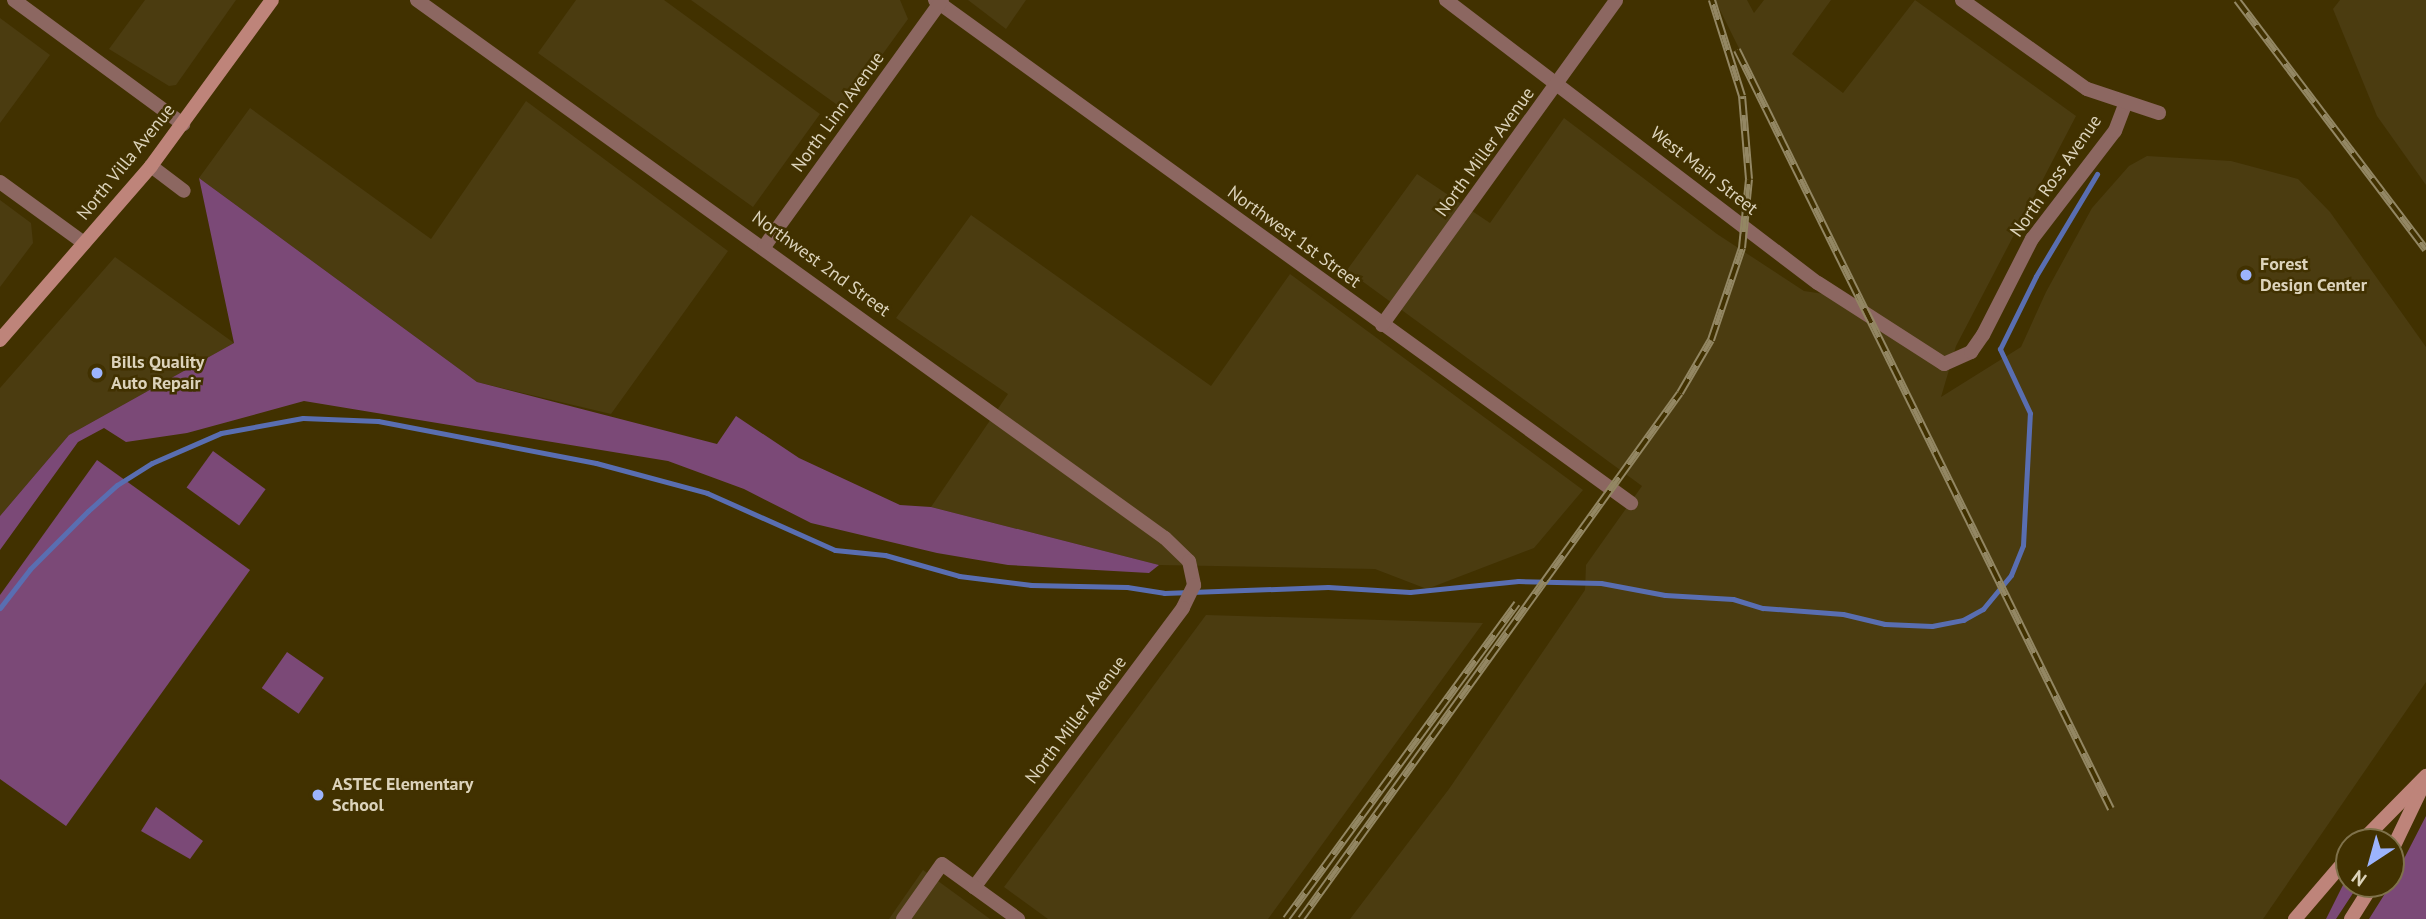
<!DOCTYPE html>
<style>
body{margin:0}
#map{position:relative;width:2426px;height:919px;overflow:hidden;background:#413100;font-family:"PT Sans",sans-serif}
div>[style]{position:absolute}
.built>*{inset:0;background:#4b3c10}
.green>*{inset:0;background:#7b4977;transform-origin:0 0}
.stream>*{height:5px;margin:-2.5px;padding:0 2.5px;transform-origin:2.5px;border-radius:2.5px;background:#596eb1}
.street>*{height:14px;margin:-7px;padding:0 7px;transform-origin:7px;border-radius:7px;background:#8c6761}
.secondary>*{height:14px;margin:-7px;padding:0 7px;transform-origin:7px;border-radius:7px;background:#be847a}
.rail>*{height:8px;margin-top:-4px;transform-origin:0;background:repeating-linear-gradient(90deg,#413100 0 16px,#938763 0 32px);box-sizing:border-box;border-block:2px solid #938763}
.dots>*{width:19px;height:19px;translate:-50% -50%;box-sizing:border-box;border:4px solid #413100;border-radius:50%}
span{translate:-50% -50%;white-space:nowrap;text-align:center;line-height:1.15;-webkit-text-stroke:5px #413100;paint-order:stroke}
.street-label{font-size:18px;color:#dcd3bb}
.poi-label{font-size:18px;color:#dcd3bb;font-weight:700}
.left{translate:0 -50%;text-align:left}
.north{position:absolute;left:2335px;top:828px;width:70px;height:70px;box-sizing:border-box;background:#413100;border:2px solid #7f724b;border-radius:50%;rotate:216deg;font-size:19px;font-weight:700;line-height:28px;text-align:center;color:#dcd3bb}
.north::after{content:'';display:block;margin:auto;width:24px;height:32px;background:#9cb4fd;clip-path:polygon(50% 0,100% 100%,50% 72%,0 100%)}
</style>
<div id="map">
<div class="built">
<i style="clip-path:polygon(145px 0,236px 0,176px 85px,169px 86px,109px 49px)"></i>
<i style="clip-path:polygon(576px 0,664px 0,820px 114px,753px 207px,538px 53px)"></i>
<i style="clip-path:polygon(691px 0,900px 0,908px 19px,843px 109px)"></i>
<i style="clip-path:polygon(968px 0,1026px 0,1006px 29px)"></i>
<i style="clip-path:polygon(1715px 0,1747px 0,1754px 13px,1764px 0,1831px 0,1792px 54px,1843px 93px,1915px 0,2076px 116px,1956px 346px,1941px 397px,2021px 347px,2046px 292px,2092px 208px,2129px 166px,2147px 156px,2231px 161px,2298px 179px,2330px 212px,2426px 347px,2426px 682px,2263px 919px,1350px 919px,1449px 789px,1585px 590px,1586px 565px,1642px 486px,1347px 270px,1417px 174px,1490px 223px,1564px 118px,1717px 234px,1804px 291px,1864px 300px)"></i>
<i style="clip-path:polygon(2340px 0,2426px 0,2426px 185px,2377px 116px,2333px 9px)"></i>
<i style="clip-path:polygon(0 18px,50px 55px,0 123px)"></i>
<i style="clip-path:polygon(526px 101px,728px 251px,611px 414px,477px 382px,199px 178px,250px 108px,431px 239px)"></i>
<i style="clip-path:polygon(0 200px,31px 223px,33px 243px,0 287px)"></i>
<i style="clip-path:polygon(971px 215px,1211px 386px,1290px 274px,1583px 490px,1534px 548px,1427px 589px,1375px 569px,1159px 565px,931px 507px,1008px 394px,896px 318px)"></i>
<i style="clip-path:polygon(115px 257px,234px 343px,69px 435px,0 516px,0 388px)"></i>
<i style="clip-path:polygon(1206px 615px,1483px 623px,1268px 919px,1048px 919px,1004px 887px)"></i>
<i style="clip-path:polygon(923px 870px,990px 919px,889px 919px)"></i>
</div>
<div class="green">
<i style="clip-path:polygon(199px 178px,477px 382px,717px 444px,736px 416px,799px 458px,900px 505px,931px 507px,1159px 565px,1149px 573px,1008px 565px,937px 553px,811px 523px,744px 489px,668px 461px,304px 401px,187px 433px,126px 442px,104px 428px,78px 442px,0 550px,0 516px,69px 435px,234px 343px)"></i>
<i style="left:213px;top:451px;width:65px;height:45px;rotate:36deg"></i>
<i style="clip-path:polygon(97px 460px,250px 570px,66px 826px,0 779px,0 595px)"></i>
<i style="left:287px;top:652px;width:45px;height:44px;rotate:35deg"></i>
<i style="clip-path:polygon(156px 807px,203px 841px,190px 859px,141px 831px)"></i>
<i style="clip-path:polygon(2426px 816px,2426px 919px,2369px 919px,2391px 884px)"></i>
<i style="clip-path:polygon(2349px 873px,2349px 884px,2359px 884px,2336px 919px,2326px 919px)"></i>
</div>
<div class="stream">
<i style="left:0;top:608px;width:49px;rotate:-52.4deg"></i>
<i style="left:30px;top:569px;width:82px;rotate:-45deg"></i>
<i style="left:88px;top:511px;width:39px;rotate:-42deg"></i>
<i style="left:117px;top:485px;width:41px;rotate:-32.2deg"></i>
<i style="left:152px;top:463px;width:75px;rotate:-23.5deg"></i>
<i style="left:221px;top:433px;width:83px;rotate:-10.4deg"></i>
<i style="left:303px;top:418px;width:75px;rotate:2.3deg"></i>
<i style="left:378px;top:421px;width:222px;rotate:10.9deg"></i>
<i style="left:596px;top:463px;width:115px;rotate:15.1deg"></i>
<i style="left:707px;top:493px;width:140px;rotate:24deg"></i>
<i style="left:835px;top:550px;width:50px;rotate:5.7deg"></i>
<i style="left:885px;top:555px;width:77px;rotate:15.8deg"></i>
<i style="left:959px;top:576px;width:73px;rotate:7.1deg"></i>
<i style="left:1031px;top:585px;width:96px;rotate:1.2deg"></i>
<i style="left:1127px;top:587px;width:37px;rotate:9deg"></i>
<i style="left:1164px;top:593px;width:164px;rotate:-2.1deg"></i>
<i style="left:1328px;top:587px;width:82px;rotate:3.5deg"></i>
<i style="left:1410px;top:592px;width:109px;rotate:-5.8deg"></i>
<i style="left:1518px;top:581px;width:83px;rotate:1.4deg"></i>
<i style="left:1601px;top:583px;width:65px;rotate:10.6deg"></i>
<i style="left:1665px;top:595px;width:68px;rotate:3.4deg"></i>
<i style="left:1733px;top:599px;width:31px;rotate:17deg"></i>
<i style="left:1763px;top:608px;width:80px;rotate:4.3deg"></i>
<i style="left:1843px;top:614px;width:43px;rotate:13.4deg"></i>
<i style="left:1885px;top:624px;width:47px;rotate:2.4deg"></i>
<i style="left:1932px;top:626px;width:32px;rotate:-11deg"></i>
<i style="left:1963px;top:620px;width:23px;rotate:-29deg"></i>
<i style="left:1983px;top:609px;width:44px;rotate:-50.5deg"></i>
<i style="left:2011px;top:575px;width:32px;rotate:-68deg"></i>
<i style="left:2023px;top:545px;width:132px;rotate:-87deg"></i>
<i style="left:2030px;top:413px;width:71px;rotate:-115.1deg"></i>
<i style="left:2000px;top:349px;width:81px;rotate:-63.7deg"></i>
<i style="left:2036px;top:276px;width:119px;rotate:-59.1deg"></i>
</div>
<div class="street">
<i style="left:14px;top:0;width:210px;rotate:36.3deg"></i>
<i style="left:417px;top:0;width:921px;rotate:35.73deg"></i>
<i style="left:1165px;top:538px;width:33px;rotate:44deg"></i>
<i style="left:1189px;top:561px;width:25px;rotate:78deg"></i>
<i style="left:1194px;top:585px;width:25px;rotate:116deg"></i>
<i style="left:1183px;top:608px;width:349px;rotate:126.8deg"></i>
<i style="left:935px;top:0;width:859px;rotate:35.86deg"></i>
<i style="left:1446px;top:0;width:467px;rotate:37.3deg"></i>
<i style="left:1818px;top:283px;width:150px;rotate:32.7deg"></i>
<i style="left:1944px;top:364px;width:30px;rotate:-24deg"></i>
<i style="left:1971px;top:352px;width:21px;rotate:-55deg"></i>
<i style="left:1983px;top:335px;width:108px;rotate:-63deg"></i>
<i style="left:2032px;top:239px;width:136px;rotate:-52.5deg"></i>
<i style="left:2115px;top:131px;width:28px;rotate:-69deg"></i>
<i style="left:1962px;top:0;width:153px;rotate:35.5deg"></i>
<i style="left:2087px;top:89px;width:76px;rotate:18.4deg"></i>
<i style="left:151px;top:166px;width:41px;rotate:37.1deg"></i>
<i style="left:0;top:182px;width:104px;rotate:36deg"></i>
<i style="left:764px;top:247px;width:304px;rotate:-54.2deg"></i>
<i style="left:1382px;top:325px;width:400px;rotate:-54.2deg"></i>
<i style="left:903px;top:919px;width:67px;rotate:-54.7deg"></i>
<i style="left:942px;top:864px;width:94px;rotate:35.9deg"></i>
</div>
<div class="secondary">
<i style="left:0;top:340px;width:230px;rotate:-49deg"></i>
<i style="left:151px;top:166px;width:205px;rotate:-53.9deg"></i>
<i style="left:2361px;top:842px;width:93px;rotate:-45.4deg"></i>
<i style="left:2391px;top:852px;width:79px;rotate:-64.4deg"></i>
<i style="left:2295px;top:919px;width:83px;rotate:-49.4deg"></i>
<i style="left:2351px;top:919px;width:41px;rotate:-57.8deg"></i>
</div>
<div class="rail">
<i style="left:2237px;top:0;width:313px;rotate:52.9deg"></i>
<i style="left:1737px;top:50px;width:846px;rotate:63.77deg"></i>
<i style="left:1286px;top:919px;width:391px;rotate:-53.8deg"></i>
<i style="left:1301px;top:919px;width:648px;rotate:-54.23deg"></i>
<i style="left:1680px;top:393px;width:61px;rotate:-59.7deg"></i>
<i style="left:1711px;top:340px;width:97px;rotate:-71.4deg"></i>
<i style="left:1742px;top:248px;width:69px;rotate:-84.2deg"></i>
<i style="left:1749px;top:179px;width:83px;rotate:-94.8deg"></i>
<i style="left:1742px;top:96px;width:101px;rotate:-107.4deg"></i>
</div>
<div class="dots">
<i style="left:2246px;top:275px;background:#9cb4fd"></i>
<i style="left:97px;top:373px;background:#9cb4fd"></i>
<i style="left:318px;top:795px;background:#9cb4fd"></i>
</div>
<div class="street-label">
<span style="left:838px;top:112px;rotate:-54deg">North Linn Avenue</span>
<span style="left:1485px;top:152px;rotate:-54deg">North Miller Avenue</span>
<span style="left:126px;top:162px;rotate:-51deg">North Villa Avenue</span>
<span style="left:1704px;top:171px;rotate:38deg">West Main Street</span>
<span style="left:2056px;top:176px;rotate:-55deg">North Ross Avenue</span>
<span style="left:1294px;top:237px;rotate:36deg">Northwest 1st Street</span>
<span style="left:821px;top:264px;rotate:36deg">Northwest 2nd Street</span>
<span style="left:1076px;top:720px;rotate:-53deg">North Miller Avenue</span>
</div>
<div class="poi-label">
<span class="left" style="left:2260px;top:275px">Forest<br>Design Center</span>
<span class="left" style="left:111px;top:373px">Bills Quality<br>Auto Repair</span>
<span class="left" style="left:332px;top:795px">ASTEC Elementary<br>School</span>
</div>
<div class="north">N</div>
</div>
